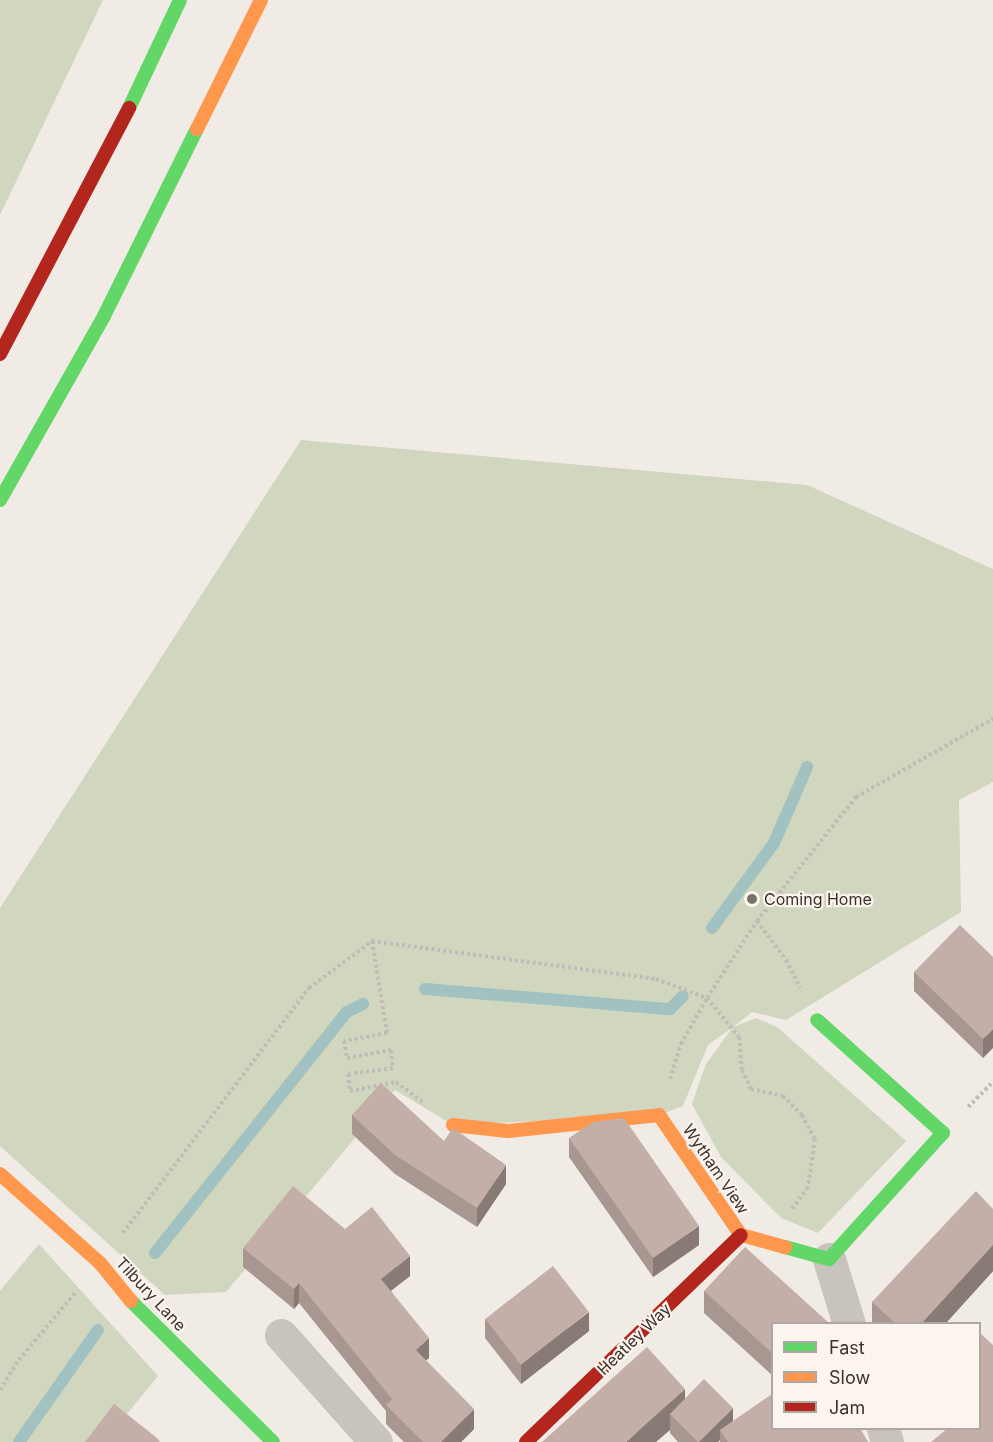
<!DOCTYPE html>
<style>
body{margin:0}
#map{position:relative;width:993px;height:1442px;overflow:hidden;background:#f0ebe5;font-family:Inter,sans-serif}
div>[style]{position:absolute}
.green>*{inset:0;background:#d1d6bf}
.stream>*{height:12px;margin:-6px;padding:0 6px;transform-origin:6px;border-radius:6px;background:#a1c2c1}
.path>*{height:4px;margin-top:-2px;transform-origin:0;background:repeating-linear-gradient(90deg,#c2bbb6 0 3px,transparent 0 6px)}
.street>*{height:33px;margin:-16.5px;padding:0 16.5px;transform-origin:16.5px;border-radius:16.5px;background:#c9c3be}
.fast>*{height:14px;margin:-7px;padding:0 7px;transform-origin:7px;border-radius:7px;background:#63d668}
.slow>*{height:14px;margin:-7px;padding:0 7px;transform-origin:7px;border-radius:7px;background:#ff974d}
.jam>*{height:14px;margin:-7px;padding:0 7px;transform-origin:7px;border-radius:7px;background:#b3261e}
.wall>*{inset:0;background:#a89690}
.shaded-wall>*{inset:0;background:#887a75}
.building>*{inset:0;background:#c3afa7;transform-origin:0 0}
.dots>*{width:16px;height:16px;translate:-50% -50%;box-sizing:border-box;border:3px solid #fbf5ee;border-radius:50%}
span{translate:-50% -50%;white-space:nowrap;text-align:center;line-height:1.15;-webkit-text-stroke:4.5px #fbf5ee;paint-order:stroke}
.poi-label{font-size:16px;color:#3b302b}
.left{translate:0 -50%;text-align:left}
.street-label{font-size:16px;color:#3b302b}
.legend{position:absolute;left:771px;top:1322px;width:210px;height:108px;box-sizing:border-box;background:#fbf5ee;border:2px solid #aea6a0;margin:0;padding:8px 10px;list-style:none;font-size:18px;color:#3b302b}
.legend li{display:flex;align-items:center;gap:12px;height:30px}
.legend b{width:30px;border:2px solid #aea6a0}
</style>
<div id="map">
<div class="green">
<i style="clip-path:polygon(0 0,103px 0,0 215px)"></i>
<i style="clip-path:polygon(301px 440px,807px 485px,993px 569px,993px 782px,959px 800px,961px 912px,786px 1020px,752px 1012px,733px 1027px,756px 1018px,777px 1027px,906px 1141px,818px 1233px,781px 1218px,721px 1157px,692px 1104px,706px 1064px,733px 1027px,708px 1045px,683px 1106px,659px 1115px,453px 1125px,395px 1090px,226px 1292px,165px 1295px,0 1146px,0 908px)"></i>
<i style="clip-path:polygon(39px 1244px,158px 1376px,104px 1442px,0 1442px,0 1291px)"></i>
</div>
<div class="stream">
<i style="left:712px;top:928px;width:105px;rotate:-53.9deg"></i>
<i style="left:774px;top:843px;width:83px;rotate:-66.5deg"></i>
<i style="left:425px;top:989px;width:246px;rotate:4.7deg"></i>
<i style="left:670px;top:1009px;width:18px;rotate:-45deg"></i>
<i style="left:155px;top:1253px;width:308px;rotate:-51.5deg"></i>
<i style="left:347px;top:1012px;width:18px;rotate:-27deg"></i>
<i style="left:19px;top:1442px;width:137px;rotate:-54.8deg"></i>
</div>
<div class="path">
<i style="left:757px;top:921px;width:49px;rotate:53.4deg"></i>
<i style="left:786px;top:960px;width:31px;rotate:63deg"></i>
<i style="left:372px;top:941px;width:93px;rotate:80.7deg"></i>
<i style="left:387px;top:1033px;width:44px;rotate:169.5deg"></i>
<i style="left:344px;top:1041px;width:17px;rotate:80deg"></i>
<i style="left:347px;top:1058px;width:45px;rotate:-10.3deg"></i>
<i style="left:391px;top:1050px;width:18px;rotate:84deg"></i>
<i style="left:393px;top:1068px;width:45px;rotate:172.4deg"></i>
<i style="left:348px;top:1074px;width:17px;rotate:83deg"></i>
<i style="left:350px;top:1091px;width:47px;rotate:-11.1deg"></i>
<i style="left:396px;top:1082px;width:36px;rotate:37deg"></i>
<i style="left:670px;top:1079px;width:37px;rotate:-73deg"></i>
<i style="left:681px;top:1044px;width:53px;rotate:-60.5deg"></i>
<i style="left:707px;top:998px;width:92px;rotate:-57deg"></i>
<i style="left:757px;top:921px;width:159px;rotate:-51.4deg"></i>
<i style="left:856px;top:797px;width:158px;rotate:-29.7deg"></i>
<i style="left:968px;top:1107px;width:35px;rotate:-45deg"></i>
<i style="left:123px;top:1233px;width:308px;rotate:-52.8deg"></i>
<i style="left:309px;top:988px;width:79px;rotate:-36.7deg"></i>
<i style="left:372px;top:941px;width:287px;rotate:7.6deg"></i>
<i style="left:656px;top:979px;width:54px;rotate:20.4deg"></i>
<i style="left:707px;top:998px;width:50px;rotate:50.6deg"></i>
<i style="left:739px;top:1037px;width:33px;rotate:85deg"></i>
<i style="left:742px;top:1070px;width:21px;rotate:65deg"></i>
<i style="left:751px;top:1089px;width:33px;rotate:12deg"></i>
<i style="left:783px;top:1096px;width:27px;rotate:45deg"></i>
<i style="left:802px;top:1115px;width:27px;rotate:62deg"></i>
<i style="left:815px;top:1139px;width:49px;rotate:98.3deg"></i>
<i style="left:808px;top:1187px;width:29px;rotate:126deg"></i>
<i style="left:0;top:1390px;width:36px;rotate:-58deg"></i>
<i style="left:19px;top:1360px;width:87px;rotate:-50.1deg"></i>
</div>
<div class="street">
<i style="left:829px;top:1259px;width:68px;rotate:72.9deg"></i>
<i style="left:281px;top:1335px;width:143px;rotate:48.4deg"></i>
<i style="left:883px;top:1428px;width:15px;rotate:74deg"></i>
</div>
<div class="fast">
<i style="left:129px;top:108px;width:119px;rotate:-64.7deg"></i>
<i style="left:0;top:500px;width:211px;rotate:-60.5deg"></i>
<i style="left:104px;top:316px;width:209px;rotate:-63.6deg"></i>
<i style="left:785px;top:1247px;width:46px;rotate:15.3deg"></i>
<i style="left:829px;top:1259px;width:170px;rotate:-47.9deg"></i>
<i style="left:943px;top:1133px;width:169px;rotate:-138.1deg"></i>
<i style="left:131px;top:1301px;width:200px;rotate:44.8deg"></i>
</div>
<div class="slow">
<i style="left:197px;top:129px;width:144px;rotate:-63.6deg"></i>
<i style="left:453px;top:1125px;width:55px;rotate:6.2deg"></i>
<i style="left:508px;top:1131px;width:152px;rotate:-6deg"></i>
<i style="left:659px;top:1115px;width:145px;rotate:55.7deg"></i>
<i style="left:741px;top:1235px;width:46px;rotate:15.3deg"></i>
<i style="left:0;top:1174px;width:134px;rotate:41.7deg"></i>
<i style="left:100px;top:1263px;width:49px;rotate:50.8deg"></i>
</div>
<div class="jam">
<i style="left:0;top:354px;width:278px;rotate:-62.3deg"></i>
<i style="left:526px;top:1442px;width:298px;rotate:-43.9deg"></i>
</div>
<div class="wall">
<i style="clip-path:polygon(993px 957px,983px 1058px,914px 991px,914px 972px)"></i>
<i style="clip-path:polygon(352px 1115px,444px 1141px,506px 1184px,477px 1227px,395px 1174px,352px 1134px)"></i>
<i style="clip-path:polygon(569px 1138px,699px 1245px,653px 1277px,569px 1157px)"></i>
<i style="clip-path:polygon(993px 1209px,993px 1271px,946px 1323px,872px 1323px,872px 1302px)"></i>
<i style="clip-path:polygon(345px 1229px,410px 1276px,391px 1291px,429px 1358px,426px 1360px,474px 1429px,461px 1442px,404px 1442px,386px 1424px,386px 1411px,299px 1303px,294px 1309px,243px 1267px,243px 1248px)"></i>
<i style="clip-path:polygon(704px 1291px,772px 1323px,772px 1375px,704px 1313px)"></i>
<i style="clip-path:polygon(485px 1319px,589px 1331px,521px 1384px,485px 1338px)"></i>
<i style="clip-path:polygon(685px 1398px,733px 1422px,868px 1442px,720px 1442px,720px 1440px,718px 1442px,678px 1442px,670px 1433px,670px 1430px,542px 1442px)"></i>
</div>
<div class="shaded-wall">
<i style="clip-path:polygon(993px 1029px,993px 1048px,983px 1058px,983px 1039px)"></i>
<i style="clip-path:polygon(506px 1165px,506px 1184px,477px 1227px,477px 1208px)"></i>
<i style="clip-path:polygon(699px 1226px,699px 1245px,653px 1277px,653px 1258px)"></i>
<i style="clip-path:polygon(993px 1245px,993px 1271px,946px 1323px,922px 1323px)"></i>
<i style="clip-path:polygon(410px 1256px,410px 1276px,381px 1298px,381px 1279px)"></i>
<i style="clip-path:polygon(299px 1283px,299px 1303px,294px 1309px,294px 1289px)"></i>
<i style="clip-path:polygon(589px 1312px,589px 1331px,521px 1384px,521px 1364px)"></i>
<i style="clip-path:polygon(429px 1338px,429px 1358px,416px 1369px,416px 1350px)"></i>
<i style="clip-path:polygon(685px 1389px,685px 1416px,670px 1414px,670px 1430px,656px 1442px,626px 1442px)"></i>
<i style="clip-path:polygon(733px 1408px,733px 1427px,720px 1430px,720px 1440px,718px 1442px,699px 1442px)"></i>
<i style="clip-path:polygon(474px 1409px,474px 1429px,461px 1442px,441px 1442px)"></i>
</div>
<div class="building">
<i style="clip-path:polygon(960px 925px,993px 957px,993px 1029px,983px 1039px,914px 972px)"></i>
<i style="clip-path:polygon(381px 1083px,444px 1141px,453px 1128px,506px 1165px,477px 1208px,395px 1155px,352px 1115px)"></i>
<i style="clip-path:polygon(624px 1118px,699px 1226px,653px 1258px,569px 1138px,593px 1122px)"></i>
<i style="clip-path:polygon(293px 1186px,345px 1229px,372px 1207px,410px 1256px,381px 1279px,429px 1338px,416px 1350px,474px 1409px,441px 1442px,423px 1442px,386px 1405px,392px 1399px,299px 1283px,294px 1289px,243px 1248px)"></i>
<i style="clip-path:polygon(976px 1191px,993px 1209px,993px 1245px,922px 1323px,895px 1323px,872px 1302px)"></i>
<i style="clip-path:polygon(745px 1247px,829px 1323px,772px 1323px,772px 1353px,704px 1291px)"></i>
<i style="left:553px;top:1266px;width:58px;height:86px;rotate:52deg"></i>
<i style="clip-path:polygon(980px 1333px,993px 1345px,993px 1442px,931px 1442px,948px 1428px,980px 1428px)"></i>
<i style="clip-path:polygon(647px 1347px,685px 1389px,626px 1442px,542px 1442px)"></i>
<i style="clip-path:polygon(704px 1379px,733px 1408px,699px 1442px,698px 1442px,670px 1414px)"></i>
<i style="clip-path:polygon(772px 1394px,772px 1428px,860px 1428px,868px 1442px,728px 1442px,720px 1430px)"></i>
<i style="clip-path:polygon(114px 1404px,157px 1438px,160px 1442px,85px 1442px)"></i>
</div>
<div class="dots">
<i style="left:752px;top:899px;background:#7a716c"></i>
</div>
<div class="poi-label">
<span class="left" style="left:764px;top:899px">Coming Home</span>
</div>
<div class="street-label">
<span style="left:716px;top:1169px;rotate:56deg">Wytham View</span>
<span style="left:151px;top:1294px;rotate:47deg">Tilbury Lane</span>
<span style="left:634px;top:1339px;rotate:-44deg">Heatley Way</span>
</div>
<ul class="legend">
<li><b style="height:8px;background:#63d668"></b>Fast</li>
<li><b style="height:8px;background:#ff974d"></b>Slow</li>
<li><b style="height:8px;background:#b3261e"></b>Jam</li>
</ul>
</div>
